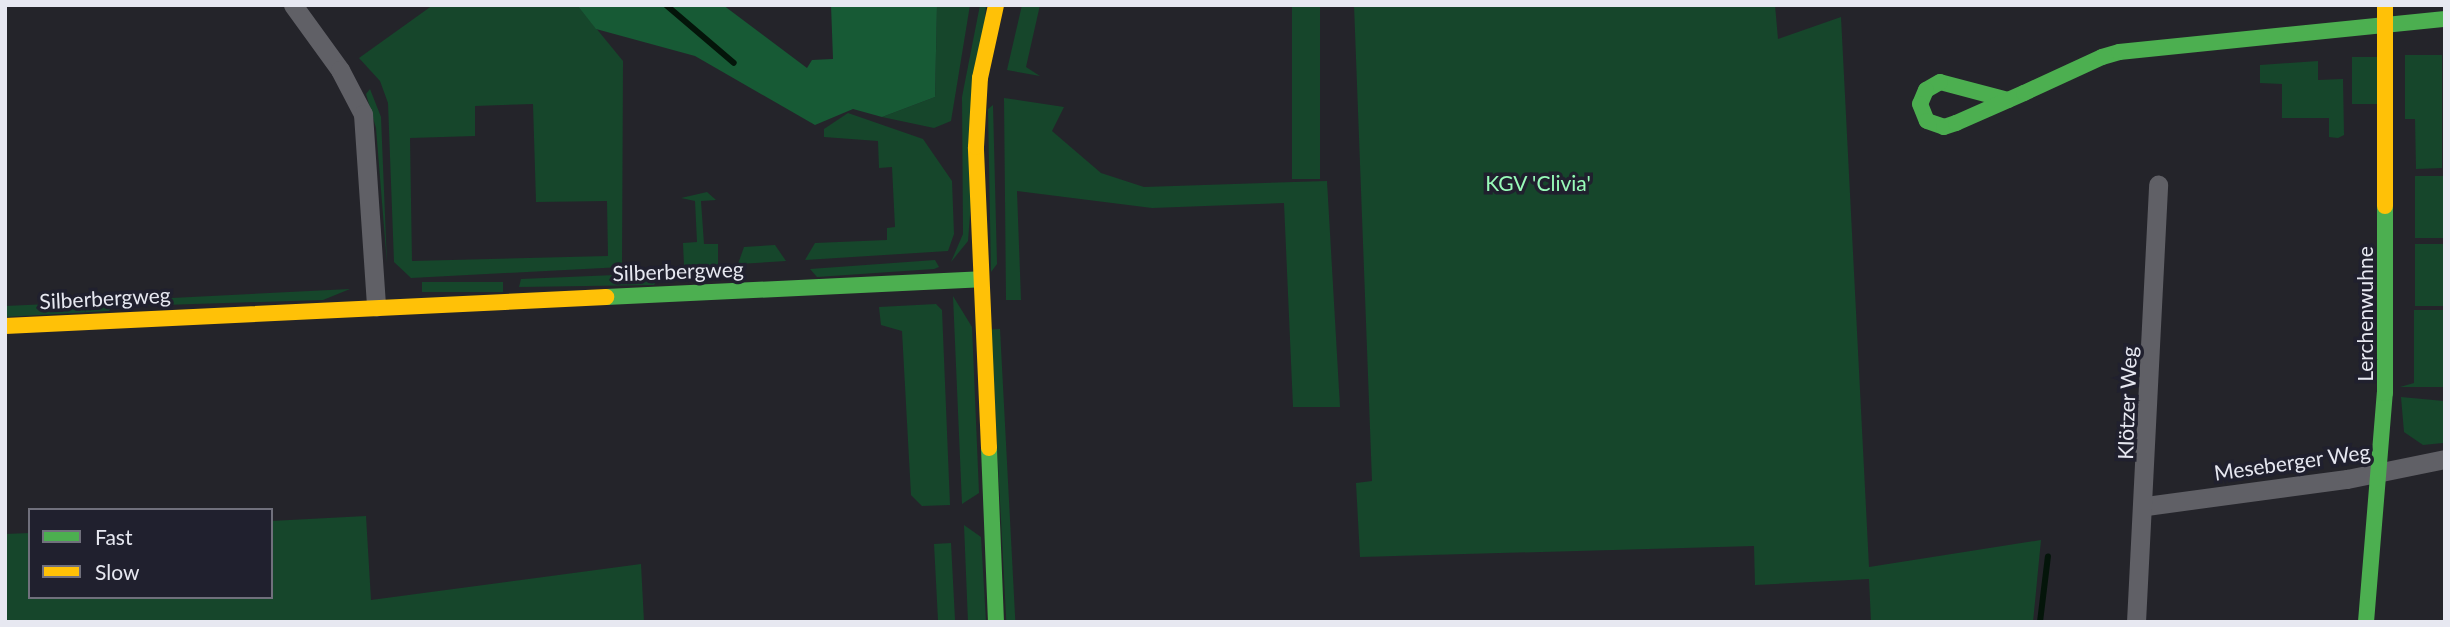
<!DOCTYPE html>
<meta charset="utf-8">
<style>
body{margin:0}
#map{position:relative;width:2450px;height:627px;overflow:hidden;background:#24242a;font-family:Lato,sans-serif}
div>[style]{position:absolute}
.green>*{inset:0;background:#16462b;transform-origin:0 0}
.forest>*{inset:0;background:#175a35}
.stream>*{height:6px;margin:-3px;padding:0 3px;transform-origin:3px;border-radius:3px;background:#04150a}
.street>*{height:19px;margin:-9.5px;padding:0 9.5px;transform-origin:9.5px;border-radius:9.5px;background:#606066}
.fast>*{height:16px;margin:-8px;padding:0 8px;transform-origin:8px;border-radius:8px;background:#4caf50}
.slow>*{height:16px;margin:-8px;padding:0 8px;transform-origin:8px;border-radius:8px;background:#ffc107}
span{translate:-50% -50%;white-space:nowrap;text-align:center;line-height:1.15;-webkit-text-stroke:7px #20202e;paint-order:stroke}
.park-label{font-size:21px;color:#98fbb9}
.street-label{font-size:21px;color:#e7e8f1}
.frame{position:absolute;inset:0;border:7px solid #e7e8f1;pointer-events:none}
.legend{position:absolute;left:28px;top:508px;width:245px;height:91px;box-sizing:border-box;background:#20202e;border:2px solid #70707c;margin:0;padding:9px 12px;list-style:none;font-size:21px;color:#e7e8f1}
.legend li{display:flex;align-items:center;gap:14px;height:35px}
.legend b{width:35px;border:2px solid #70707c}
</style>
<div id="map">
<div class="green">
<i style="clip-path:polygon(evenodd,433px 5px,577px 5px,623px 61px,622px 267px,411px 278px,394px 262px,388px 103px,380px 81px,359px 58px,433px 5px,533px 104px,536px 202px,607px 201px,608px 256px,412px 261px,410px 138px,475px 136px,475px 106px,533px 104px)"></i>
<i style="clip-path:polygon(937px 5px,970px 5px,951px 121px,934px 128px,882px 117px,935px 97px)"></i>
<i style="clip-path:polygon(980px 5px,986px 5px,968px 241px,951px 262px,963px 234px,962px 97px)"></i>
<i style="clip-path:polygon(1022px 5px,1040px 5px,1026px 67px,1040px 76px,1007px 70px)"></i>
<i style="left:1292px;top:5px;width:28px;height:174px"></i>
<i style="clip-path:polygon(1354px 5px,1775px 5px,1778px 39px,1841px 17px,1869px 567px,2041px 540px,2033px 622px,1871px 622px,1869px 579px,1755px 585px,1754px 546px,1360px 557px,1356px 483px,1372px 481px)"></i>
<i style="clip-path:polygon(2405px 55px,2442px 55px,2442px 168px,2416px 169px,2415px 119px,2405px 119px)"></i>
<i style="left:2352px;top:57px;width:26px;height:47px"></i>
<i style="clip-path:polygon(2318px 61px,2318px 80px,2343px 79px,2344px 135px,2338px 138px,2329px 137px,2329px 118px,2282px 118px,2282px 84px,2260px 83px,2260px 65px)"></i>
<i style="clip-path:polygon(370px 89px,381px 117px,387px 264px,376px 128px,366px 94px)"></i>
<i style="clip-path:polygon(1004px 98px,1064px 107px,1052px 131px,1101px 173px,1144px 187px,1327px 181px,1340px 407px,1293px 407px,1284px 203px,1152px 208px,1017px 191px,1021px 300px,1006px 300px)"></i>
<i style="clip-path:polygon(993px 105px,997px 264px,991px 272px,988px 109px)"></i>
<i style="clip-path:polygon(848px 113px,923px 139px,952px 181px,954px 234px,948px 251px,805px 260px,815px 243px,887px 240px,887px 228px,895px 227px,892px 167px,879px 168px,878px 141px,824px 137px,824px 129px)"></i>
<i style="left:2415px;top:176px;width:28px;height:62px"></i>
<i style="clip-path:polygon(707px 192px,716px 200px,701px 201px,704px 244px,718px 244px,718px 265px,684px 266px,683px 243px,697px 242px,695px 201px,681px 198px)"></i>
<i style="left:2415px;top:244px;width:28px;height:62px"></i>
<i style="clip-path:polygon(775px 245px,786px 261px,738px 264px,744px 247px)"></i>
<i style="clip-path:polygon(935px 260px,939px 267px,934px 269px,817px 277px,810px 269px)"></i>
<i style="clip-path:polygon(662px 273px,654px 285px,519px 287px,521px 279px)"></i>
<i style="left:503px;top:282px;width:10px;height:81px;rotate:90deg"></i>
<i style="clip-path:polygon(350px 289px,323px 300px,132px 306px,132px 300px)"></i>
<i style="clip-path:polygon(953px 296px,972px 327px,979px 493px,962px 504px)"></i>
<i style="clip-path:polygon(115px 301px,109px 311px,5px 317px,5px 306px)"></i>
<i style="clip-path:polygon(936px 304px,942px 310px,950px 505px,922px 506px,911px 495px,902px 331px,881px 325px,879px 307px)"></i>
<i style="clip-path:polygon(2414px 310px,2444px 310px,2445px 387px,2400px 387px,2414px 383px)"></i>
<i style="left:1000px;top:329px;width:293px;height:9px;rotate:87deg"></i>
<i style="clip-path:polygon(2401px 397px,2444px 401px,2443px 443px,2423px 445px,2404px 432px)"></i>
<i style="clip-path:polygon(366px 516px,371px 600px,641px 564px,644px 622px,5px 622px,5px 534px,30px 533px,30px 597px,271px 597px,271px 521px)"></i>
<i style="clip-path:polygon(964px 525px,981px 537px,986px 622px,968px 622px)"></i>
<i style="left:951px;top:543px;width:79px;height:17px;rotate:87deg"></i>
</div>
<div class="forest">
<i style="clip-path:polygon(577px 5px,723px 5px,807px 68px,812px 60px,833px 59px,831px 5px,937px 5px,935px 97px,882px 117px,853px 109px,815px 125px,695px 56px,596px 29px)"></i>
</div>
<div class="stream">
<i style="left:666px;top:5px;width:89px;rotate:40.5deg"></i>
<i style="left:2040px;top:622px;width:66px;rotate:-83.1deg"></i>
</div>
<div class="street">
<i style="left:293px;top:5px;width:80px;rotate:54.1deg"></i>
<i style="left:340px;top:70px;width:50px;rotate:62.4deg"></i>
<i style="left:363px;top:114px;width:193px;rotate:86.1deg"></i>
<i style="left:2146px;top:506px;width:203px;rotate:-7.7deg"></i>
<i style="left:2347px;top:479px;width:100px;rotate:-11.5deg"></i>
<i style="left:2136px;top:622px;width:438px;rotate:-87.1deg"></i>
</div>
<div class="fast">
<i style="left:2008px;top:100px;width:70px;rotate:-165.2deg"></i>
<i style="left:1940px;top:82px;width:16px;rotate:150deg"></i>
<i style="left:1926px;top:90px;width:15px;rotate:113deg"></i>
<i style="left:1920px;top:104px;width:18px;rotate:68deg"></i>
<i style="left:1927px;top:121px;width:18px;rotate:19deg"></i>
<i style="left:1944px;top:127px;width:13px;rotate:-18deg"></i>
<i style="left:1956px;top:123px;width:74px;rotate:-23.8deg"></i>
<i style="left:2024px;top:93px;width:86px;rotate:-24.8deg"></i>
<i style="left:2102px;top:57px;width:18px;rotate:-16deg"></i>
<i style="left:2119px;top:52px;width:328px;rotate:-5.8deg"></i>
<i style="left:606px;top:297px;width:375px;rotate:-2.7deg"></i>
<i style="left:989px;top:448px;width:174px;rotate:87.7deg"></i>
<i style="left:2366px;top:622px;width:230px;rotate:-85.3deg"></i>
<i style="left:2385px;top:393px;width:187px;rotate:-90deg"></i>
</div>
<div class="slow">
<i style="left:2385px;top:5px;width:201px;rotate:90deg"></i>
<i style="left:5px;top:326px;width:602px;rotate:-2.76deg"></i>
<i style="left:989px;top:448px;width:301px;rotate:-92.5deg"></i>
<i style="left:976px;top:147px;width:69px;rotate:-86.7deg"></i>
<i style="left:980px;top:78px;width:75px;rotate:-77.6deg"></i>
</div>
<div class="park-label">
<span style="left:1538px;top:183px">KGV 'Clivia'</span>
</div>
<div class="street-label">
<span style="left:678px;top:271px;rotate:-2deg">Silberbergweg</span>
<span style="left:105px;top:298px;rotate:-3deg">Silberbergweg</span>
<span style="left:2365px;top:314px;rotate:-90deg">Lerchenwuhne</span>
<span style="left:2127px;top:403px;rotate:-88deg">Klötzer Weg</span>
<span style="left:2292px;top:462px;rotate:-8deg">Meseberger Weg</span>
</div>
<div class="frame"></div>
<ul class="legend">
<li><b style="height:9px;background:#4caf50"></b>Fast</li>
<li><b style="height:9px;background:#ffc107"></b>Slow</li>
</ul>
</div>
